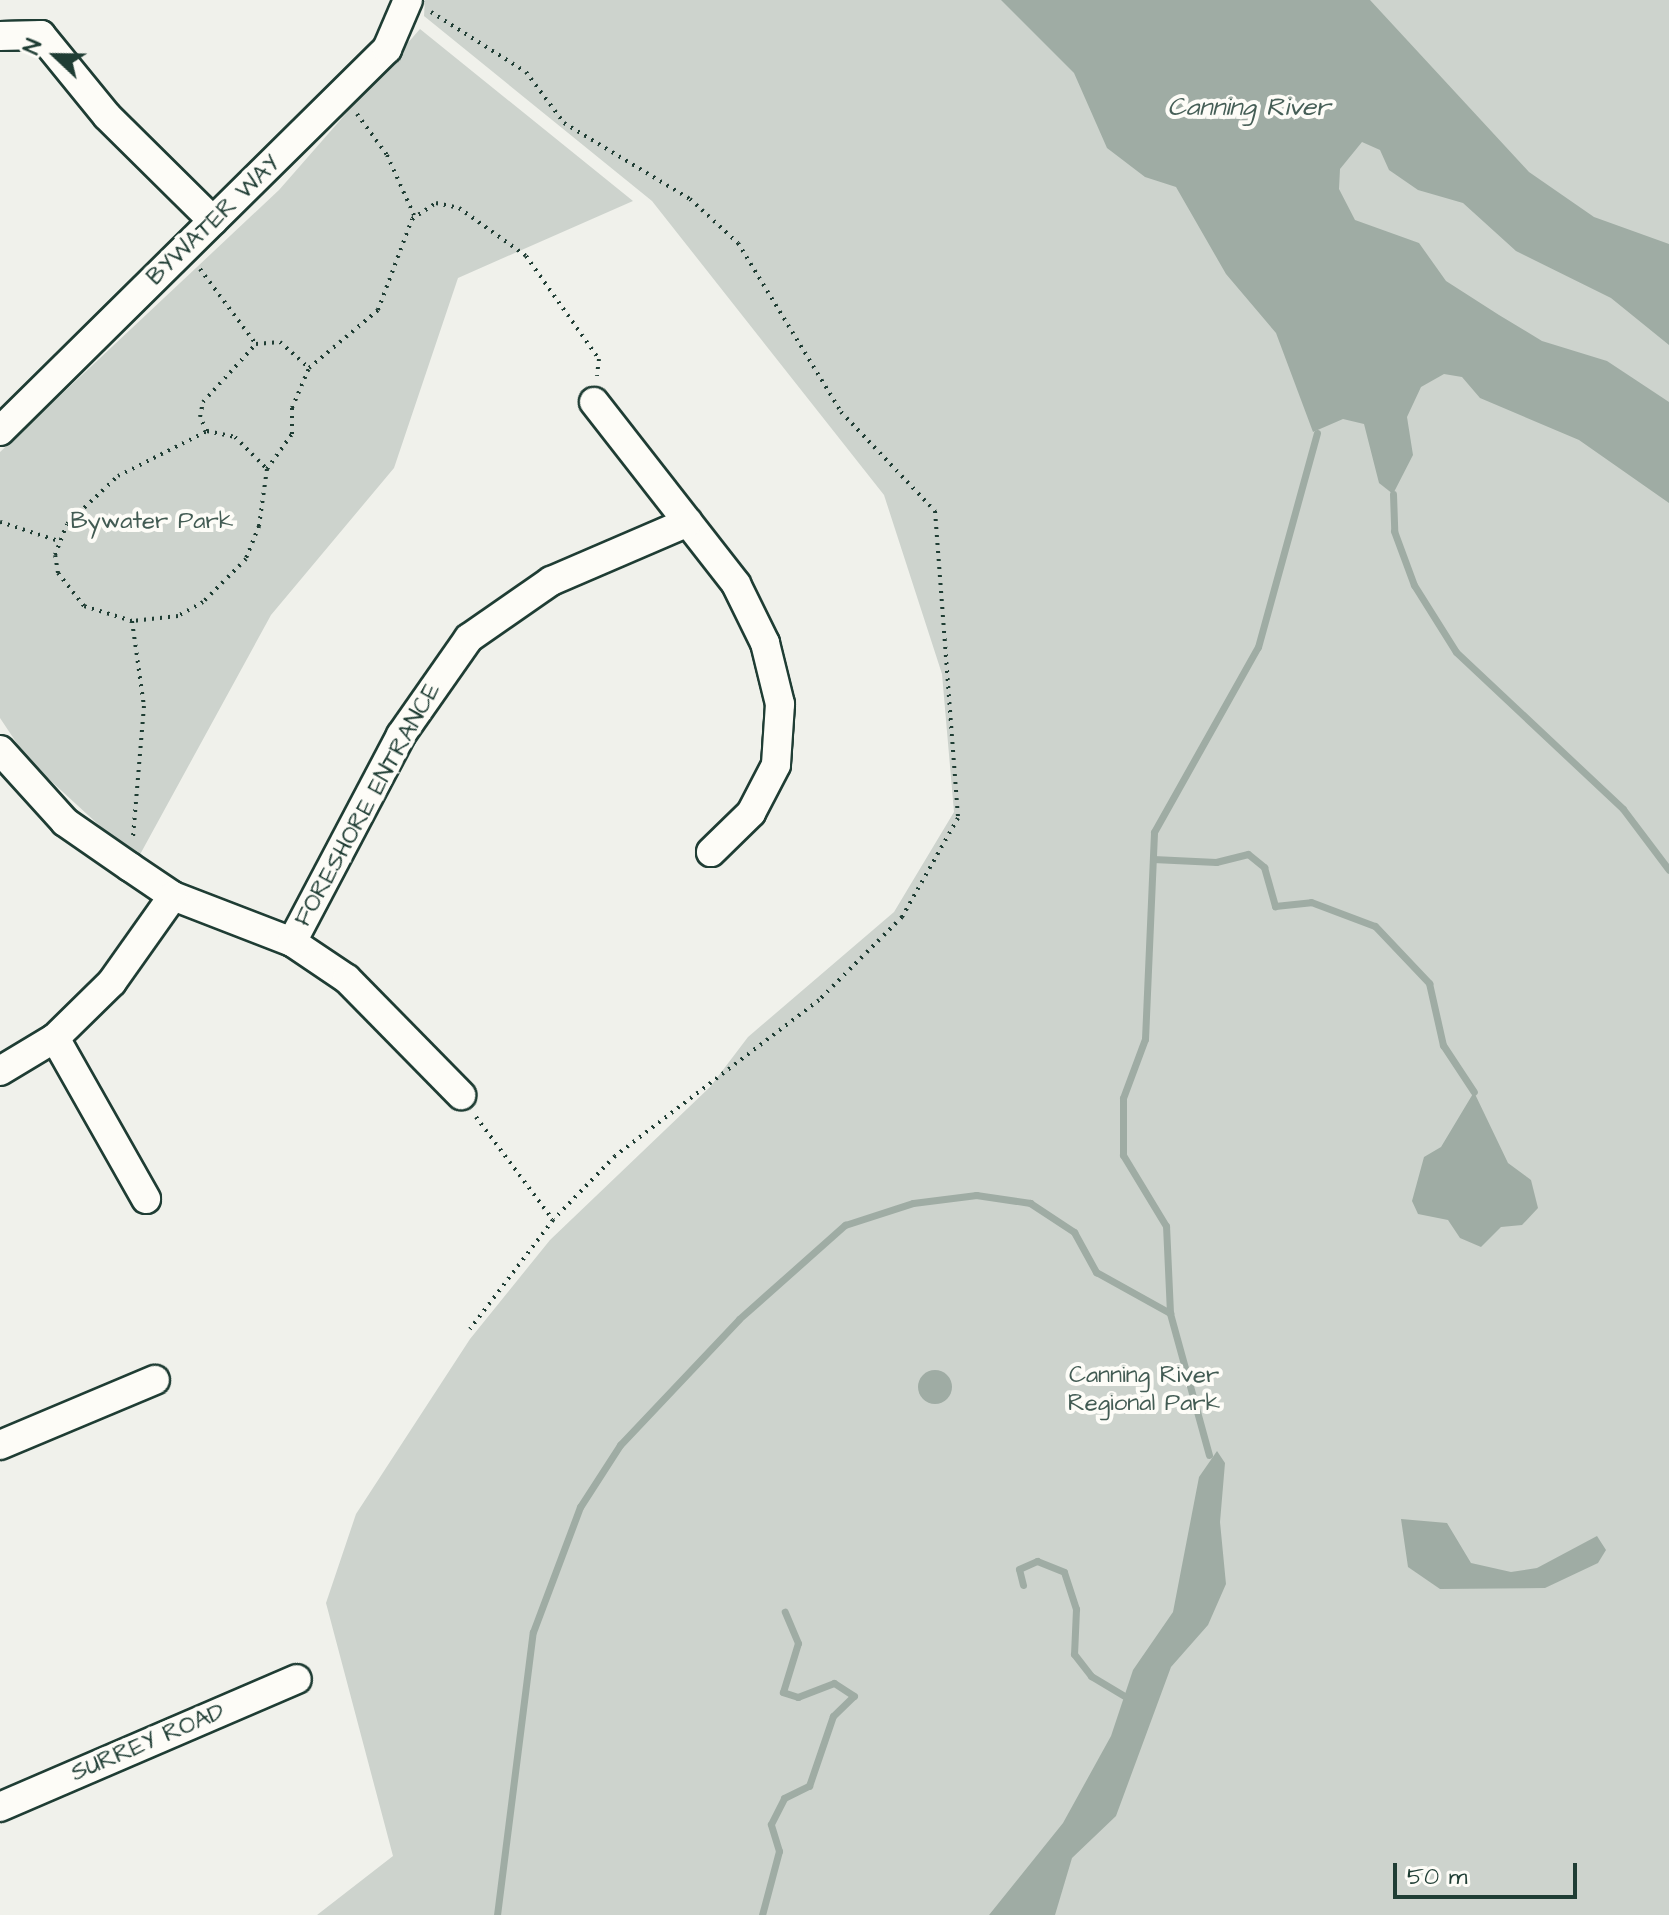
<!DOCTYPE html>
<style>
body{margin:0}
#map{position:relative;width:1669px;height:1915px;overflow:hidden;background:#f0f1eb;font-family:"Architects Daughter",sans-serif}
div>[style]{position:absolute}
.green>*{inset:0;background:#cdd3cd}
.water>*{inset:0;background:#9faca4}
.round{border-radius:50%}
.stream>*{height:7px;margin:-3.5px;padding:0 3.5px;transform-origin:3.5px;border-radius:3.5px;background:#9faca4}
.path>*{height:4px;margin-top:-2px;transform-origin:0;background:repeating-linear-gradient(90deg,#1f3d34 0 2px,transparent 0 8px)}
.roads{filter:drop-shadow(2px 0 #1f3d34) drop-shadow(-2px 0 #1f3d34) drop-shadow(0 2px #1f3d34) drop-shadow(0 -2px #1f3d34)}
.street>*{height:28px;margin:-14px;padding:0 14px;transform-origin:14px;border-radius:14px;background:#fdfcf7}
span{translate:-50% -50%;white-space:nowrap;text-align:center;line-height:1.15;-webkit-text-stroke:8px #fdfcf7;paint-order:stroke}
.street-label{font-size:24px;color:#1f3d34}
.park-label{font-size:24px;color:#425b53}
.water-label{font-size:26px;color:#455e56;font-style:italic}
.north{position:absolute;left:16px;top:16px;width:80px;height:80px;-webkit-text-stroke:6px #fdfcf7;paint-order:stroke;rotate:292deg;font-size:22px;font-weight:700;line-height:32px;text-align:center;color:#1f3d34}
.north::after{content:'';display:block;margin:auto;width:28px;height:36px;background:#1f3d34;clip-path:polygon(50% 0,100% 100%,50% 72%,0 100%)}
.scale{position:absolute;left:1393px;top:1863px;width:184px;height:36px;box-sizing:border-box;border:4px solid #1f3d34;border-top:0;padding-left:10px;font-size:24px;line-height:28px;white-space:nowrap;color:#1f3d34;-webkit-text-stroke:6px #fdfcf7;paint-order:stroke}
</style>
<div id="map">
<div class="green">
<i style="clip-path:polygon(425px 0,1669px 0,1669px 1915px,317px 1915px,393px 1856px,326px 1603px,356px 1514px,470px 1339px,550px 1240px,710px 1087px,748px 1037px,894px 912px,954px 812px,942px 674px,884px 495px,652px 201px,424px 16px)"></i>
<i style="clip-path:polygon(420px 29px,633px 201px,458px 278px,394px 468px,271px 615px,137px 860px,28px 760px,0 718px,0 452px,279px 190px)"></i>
</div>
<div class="water">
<i style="clip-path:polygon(1001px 0,1370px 0,1529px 172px,1594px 217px,1669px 244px,1669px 345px,1611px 298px,1516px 251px,1463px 203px,1418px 190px,1389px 170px,1380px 150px,1362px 142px,1340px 169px,1339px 189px,1355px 220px,1419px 243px,1446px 281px,1499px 315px,1542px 341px,1607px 361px,1669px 402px,1669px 503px,1579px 440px,1480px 398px,1462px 377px,1444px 374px,1421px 387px,1407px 417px,1413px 455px,1393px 494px,1379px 483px,1364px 424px,1343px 419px,1313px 432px,1276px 333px,1226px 274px,1176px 187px,1145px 177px,1107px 148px,1074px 73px)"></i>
<i style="clip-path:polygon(1474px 1092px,1508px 1163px,1531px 1180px,1538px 1208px,1522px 1225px,1501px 1227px,1481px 1247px,1460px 1238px,1448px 1220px,1418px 1214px,1412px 1201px,1424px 1157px,1441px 1147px)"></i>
<i class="round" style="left:918px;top:1370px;width:34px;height:34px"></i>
<i style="clip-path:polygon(1217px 1451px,1225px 1463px,1220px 1522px,1226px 1584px,1208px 1625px,1171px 1667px,1116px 1816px,1072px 1858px,1055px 1915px,989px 1915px,1063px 1823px,1111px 1736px,1133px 1670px,1173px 1612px,1199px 1477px)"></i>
<i style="clip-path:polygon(1401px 1519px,1447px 1523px,1471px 1563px,1511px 1572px,1537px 1568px,1597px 1536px,1606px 1550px,1598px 1563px,1545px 1588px,1440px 1589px,1408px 1567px)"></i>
</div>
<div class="stream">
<i style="left:1393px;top:494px;width:37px;rotate:88deg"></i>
<i style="left:1394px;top:531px;width:58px;rotate:69.7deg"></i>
<i style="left:1414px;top:585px;width:79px;rotate:57.9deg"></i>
<i style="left:1456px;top:652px;width:229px;rotate:43.2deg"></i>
<i style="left:1623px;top:809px;width:76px;rotate:53deg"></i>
<i style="left:1153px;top:859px;width:63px;rotate:2.7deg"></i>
<i style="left:1216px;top:862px;width:33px;rotate:-14deg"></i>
<i style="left:1248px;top:854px;width:21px;rotate:39deg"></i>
<i style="left:1264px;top:867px;width:41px;rotate:74.2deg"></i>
<i style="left:1275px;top:906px;width:36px;rotate:-6deg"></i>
<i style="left:1311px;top:902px;width:68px;rotate:20.6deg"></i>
<i style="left:1375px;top:926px;width:79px;rotate:46.5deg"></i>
<i style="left:1429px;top:983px;width:64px;rotate:77.3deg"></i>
<i style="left:1443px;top:1045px;width:56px;rotate:56.6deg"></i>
<i style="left:1209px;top:1455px;width:147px;rotate:-105.4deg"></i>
<i style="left:1170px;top:1313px;width:87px;rotate:-92.6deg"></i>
<i style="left:1166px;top:1226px;width:83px;rotate:-121.2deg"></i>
<i style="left:1123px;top:1155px;width:57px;rotate:-90deg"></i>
<i style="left:1123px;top:1098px;width:63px;rotate:-69.6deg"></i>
<i style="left:1145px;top:1039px;width:207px;rotate:-87.5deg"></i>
<i style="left:1154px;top:832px;width:212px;rotate:-60.7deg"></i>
<i style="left:1258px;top:647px;width:222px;rotate:-74.6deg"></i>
<i style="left:1023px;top:1585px;width:16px;rotate:-104deg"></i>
<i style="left:1019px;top:1569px;width:20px;rotate:-24deg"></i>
<i style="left:1037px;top:1561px;width:29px;rotate:22deg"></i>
<i style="left:1064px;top:1572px;width:39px;rotate:72deg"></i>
<i style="left:1076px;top:1609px;width:45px;rotate:92.5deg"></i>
<i style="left:1074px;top:1654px;width:28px;rotate:52deg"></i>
<i style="left:1091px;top:1676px;width:39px;rotate:31deg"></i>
<i style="left:497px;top:1915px;width:285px;rotate:-82.8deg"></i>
<i style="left:533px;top:1632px;width:134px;rotate:-69.4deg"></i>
<i style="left:580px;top:1507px;width:74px;rotate:-57.2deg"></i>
<i style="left:620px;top:1445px;width:173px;rotate:-46.6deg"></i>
<i style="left:739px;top:1319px;width:142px;rotate:-41.6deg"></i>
<i style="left:845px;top:1225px;width:71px;rotate:-17.9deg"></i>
<i style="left:913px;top:1203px;width:64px;rotate:-7.2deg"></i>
<i style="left:976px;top:1195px;width:55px;rotate:8.4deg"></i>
<i style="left:1030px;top:1203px;width:53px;rotate:33.4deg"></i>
<i style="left:1074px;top:1232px;width:46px;rotate:61.2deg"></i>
<i style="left:1096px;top:1272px;width:85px;rotate:29deg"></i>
<i style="left:762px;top:1915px;width:66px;rotate:-75.1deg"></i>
<i style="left:779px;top:1851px;width:28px;rotate:-107deg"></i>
<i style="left:771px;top:1824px;width:29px;rotate:-63deg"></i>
<i style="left:784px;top:1798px;width:28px;rotate:-26deg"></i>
<i style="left:809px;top:1786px;width:74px;rotate:-71.1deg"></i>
<i style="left:833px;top:1716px;width:29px;rotate:-44deg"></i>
<i style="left:854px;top:1696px;width:24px;rotate:-147deg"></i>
<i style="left:834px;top:1683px;width:39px;rotate:159deg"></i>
<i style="left:798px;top:1697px;width:16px;rotate:-162deg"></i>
<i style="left:783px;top:1692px;width:51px;rotate:-73deg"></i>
<i style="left:798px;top:1643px;width:34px;rotate:-113deg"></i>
</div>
<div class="path">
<i style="left:431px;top:12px;width:112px;rotate:32.3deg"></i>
<i style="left:526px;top:72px;width:64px;rotate:53.3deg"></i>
<i style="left:564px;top:123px;width:147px;rotate:31.1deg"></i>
<i style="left:690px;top:199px;width:65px;rotate:42.5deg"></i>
<i style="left:738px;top:243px;width:198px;rotate:58.6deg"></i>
<i style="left:841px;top:412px;width:137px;rotate:46.5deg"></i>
<i style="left:935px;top:511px;width:308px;rotate:85.7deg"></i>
<i style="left:958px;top:818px;width:114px;rotate:119.5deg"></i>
<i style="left:902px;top:917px;width:117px;rotate:135deg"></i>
<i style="left:819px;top:1000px;width:257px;rotate:142.6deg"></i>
<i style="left:615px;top:1156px;width:89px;rotate:134.1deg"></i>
<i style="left:553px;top:1220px;width:137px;rotate:127.3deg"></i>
<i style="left:357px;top:114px;width:51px;rotate:53.8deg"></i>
<i style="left:387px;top:155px;width:66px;rotate:65.8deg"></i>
<i style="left:200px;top:269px;width:94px;rotate:53.3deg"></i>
<i style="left:207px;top:431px;width:29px;rotate:12deg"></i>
<i style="left:235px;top:437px;width:45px;rotate:45deg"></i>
<i style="left:267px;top:469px;width:58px;rotate:98deg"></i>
<i style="left:259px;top:526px;width:35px;rotate:112deg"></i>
<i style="left:246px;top:559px;width:61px;rotate:135deg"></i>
<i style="left:203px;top:602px;width:29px;rotate:151deg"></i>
<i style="left:178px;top:616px;width:46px;rotate:173.8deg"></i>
<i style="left:132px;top:621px;width:50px;rotate:-162.6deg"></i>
<i style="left:84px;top:606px;width:42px;rotate:-128.2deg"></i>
<i style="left:58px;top:573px;width:18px;rotate:-99deg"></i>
<i style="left:55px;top:555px;width:33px;rotate:-69deg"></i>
<i style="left:67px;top:524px;width:70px;rotate:-43.3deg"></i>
<i style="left:118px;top:476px;width:100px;rotate:-26.8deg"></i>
<i style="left:207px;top:431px;width:16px;rotate:-117deg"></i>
<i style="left:200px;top:417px;width:15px;rotate:-79deg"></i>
<i style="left:203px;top:402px;width:79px;rotate:-47.6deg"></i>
<i style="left:256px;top:344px;width:24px;rotate:-5deg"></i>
<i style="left:280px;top:342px;width:39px;rotate:42deg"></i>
<i style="left:267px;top:469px;width:43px;rotate:-54.5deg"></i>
<i style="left:292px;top:434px;width:26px;rotate:-90deg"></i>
<i style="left:292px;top:408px;width:43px;rotate:-67deg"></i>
<i style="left:309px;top:368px;width:90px;rotate:-40deg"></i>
<i style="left:378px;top:310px;width:97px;rotate:-69.5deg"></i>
<i style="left:412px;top:219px;width:29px;rotate:-34deg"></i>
<i style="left:436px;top:203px;width:24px;rotate:12deg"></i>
<i style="left:459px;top:208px;width:82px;rotate:35.6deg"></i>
<i style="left:526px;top:256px;width:126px;rotate:54.7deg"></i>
<i style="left:599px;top:359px;width:17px;rotate:97deg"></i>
<i style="left:0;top:522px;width:62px;rotate:17.9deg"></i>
<i style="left:132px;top:621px;width:86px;rotate:82deg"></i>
<i style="left:144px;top:706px;width:131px;rotate:94.8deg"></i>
<i style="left:476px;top:1117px;width:129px;rotate:53.2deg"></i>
</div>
<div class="roads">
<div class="street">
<i style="left:0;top:36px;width:41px;rotate:-1.4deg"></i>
<i style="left:41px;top:35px;width:104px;rotate:50.8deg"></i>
<i style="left:107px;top:116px;width:149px;rotate:44.7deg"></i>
<i style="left:594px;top:402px;width:231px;rotate:52deg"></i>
<i style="left:736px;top:584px;width:66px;rotate:63.8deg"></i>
<i style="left:765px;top:643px;width:63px;rotate:76.2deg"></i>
<i style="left:780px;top:704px;width:61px;rotate:93.8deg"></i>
<i style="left:776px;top:765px;width:54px;rotate:117.5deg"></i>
<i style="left:751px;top:813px;width:56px;rotate:135.7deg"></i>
<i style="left:0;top:431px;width:544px;rotate:-44.63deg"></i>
<i style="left:387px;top:49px;width:53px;rotate:-66.8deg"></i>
<i style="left:0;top:750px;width:97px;rotate:47.9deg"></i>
<i style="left:65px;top:822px;width:79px;rotate:34.7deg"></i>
<i style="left:130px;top:867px;width:52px;rotate:34deg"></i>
<i style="left:173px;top:896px;width:128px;rotate:21.1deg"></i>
<i style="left:292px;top:942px;width:66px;rotate:33.9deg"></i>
<i style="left:347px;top:979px;width:163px;rotate:45.5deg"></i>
<i style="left:292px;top:942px;width:234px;rotate:-62.2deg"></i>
<i style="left:401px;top:735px;width:118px;rotate:-55deg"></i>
<i style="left:469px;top:638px;width:100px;rotate:-34.8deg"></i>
<i style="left:551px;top:581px;width:149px;rotate:-23.3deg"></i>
<i style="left:55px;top:1038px;width:185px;rotate:60.5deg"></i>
<i style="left:0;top:1071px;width:64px;rotate:-31deg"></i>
<i style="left:55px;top:1038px;width:80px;rotate:-44.5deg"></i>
<i style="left:112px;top:982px;width:105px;rotate:-54.7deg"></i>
<i style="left:0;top:1445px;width:168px;rotate:-22.8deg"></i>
<i style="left:0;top:1807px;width:323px;rotate:-23.3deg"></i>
</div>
</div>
<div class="street-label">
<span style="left:214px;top:221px;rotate:-44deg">BYWATER WAY</span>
<span style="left:368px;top:805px;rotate:-61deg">FORESHORE ENTRANCE</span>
<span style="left:148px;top:1743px;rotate:-23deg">SURREY ROAD</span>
</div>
<div class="park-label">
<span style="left:152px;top:522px">Bywater Park</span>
<span style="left:1144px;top:1390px">Canning River<br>Regional Park</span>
</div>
<div class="water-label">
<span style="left:1249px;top:108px">Canning River</span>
</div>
<div class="north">N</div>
<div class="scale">50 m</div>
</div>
